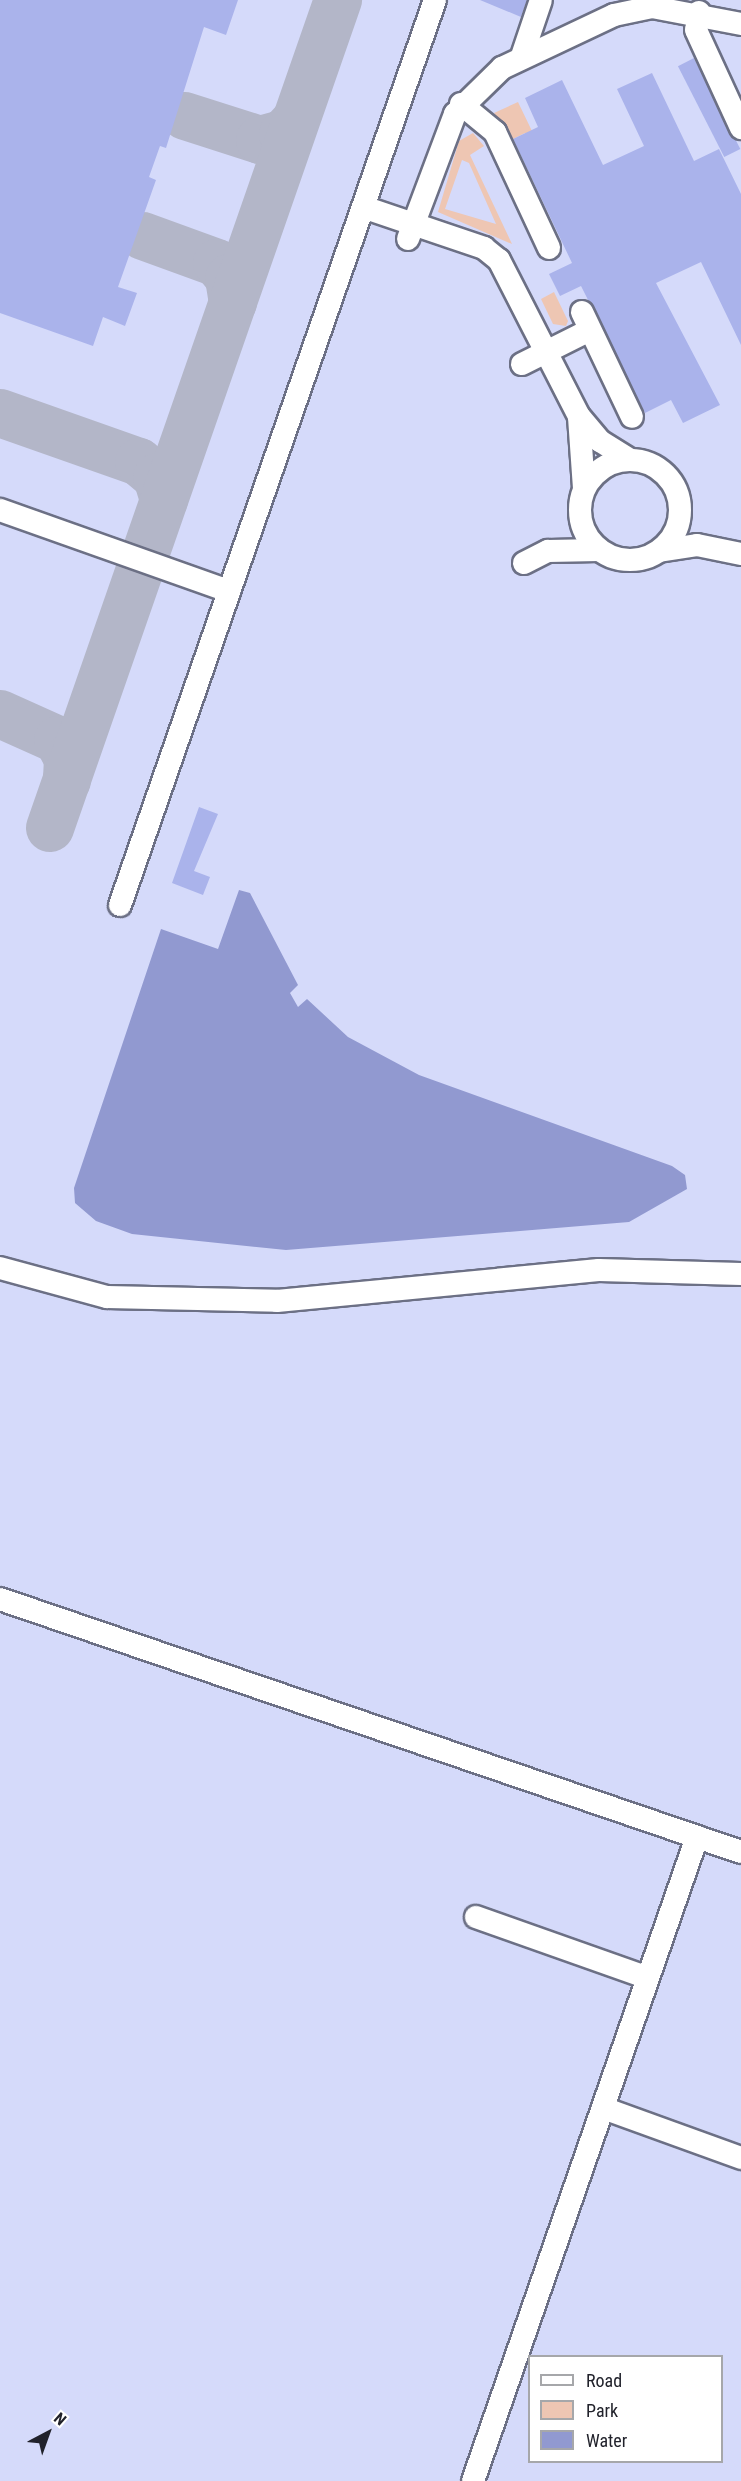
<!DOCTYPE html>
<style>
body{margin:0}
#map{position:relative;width:741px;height:2481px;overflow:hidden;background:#e3e7fb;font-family:"Roboto Condensed",sans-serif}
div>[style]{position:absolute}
.built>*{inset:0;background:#d5dafa}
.green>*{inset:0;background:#eec6b3}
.water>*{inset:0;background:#9199d0}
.taxiway>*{height:48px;margin:-24px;padding:0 24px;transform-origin:24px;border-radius:24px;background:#b3b6c8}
.building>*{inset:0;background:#aab3eb;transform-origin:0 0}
.roads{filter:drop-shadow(2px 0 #6c7085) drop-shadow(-2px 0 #6c7085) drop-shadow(0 2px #6c7085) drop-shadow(0 -2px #6c7085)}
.minor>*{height:22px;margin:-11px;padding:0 11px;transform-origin:11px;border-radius:11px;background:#fff}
.minor>.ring{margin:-11px;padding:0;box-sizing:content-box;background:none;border:22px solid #fff;border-radius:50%}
span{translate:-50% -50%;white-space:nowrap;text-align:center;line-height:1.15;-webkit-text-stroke:5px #fff;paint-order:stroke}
.legend{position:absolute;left:528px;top:2355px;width:195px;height:108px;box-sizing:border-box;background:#fff;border:2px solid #a6a7aa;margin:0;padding:8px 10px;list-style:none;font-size:18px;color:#21222b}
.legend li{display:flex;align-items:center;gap:12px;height:30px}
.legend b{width:30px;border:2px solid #a6a7aa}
.north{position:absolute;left:18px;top:2403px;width:60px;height:60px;-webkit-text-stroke:4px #fff;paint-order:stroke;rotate:41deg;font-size:16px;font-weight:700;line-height:24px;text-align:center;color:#21222b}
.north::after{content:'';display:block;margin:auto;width:21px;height:27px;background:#21222b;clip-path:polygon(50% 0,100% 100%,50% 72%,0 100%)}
</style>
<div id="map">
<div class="built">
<i style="clip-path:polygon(evenodd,0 0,741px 0,741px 2481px,0 2481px,0 0,530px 2356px,722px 2356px,722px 2462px,530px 2462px,530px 2356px)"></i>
</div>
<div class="green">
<i style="clip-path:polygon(518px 102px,582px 235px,577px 238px,525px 133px,511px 140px,494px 113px)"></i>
<i style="clip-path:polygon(evenodd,473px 133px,484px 146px,470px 155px,512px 244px,438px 212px,459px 141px,473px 133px,462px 160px,469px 163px,496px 224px,445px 209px,462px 160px)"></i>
<i style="clip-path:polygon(554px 292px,568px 321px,566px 326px,553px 324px,541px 299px)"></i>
</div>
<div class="water">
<i style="clip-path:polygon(239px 890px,250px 893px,298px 985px,290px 993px,298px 1007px,307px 999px,348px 1037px,419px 1075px,672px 1166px,685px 1175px,687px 1189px,629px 1222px,286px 1250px,132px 1234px,96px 1221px,75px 1203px,74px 1188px,161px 929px,218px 949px)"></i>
</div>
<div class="taxiway">
<i style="left:185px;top:116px;width:79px;rotate:17.7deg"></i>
<i style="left:260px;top:140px;width:24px;rotate:-15deg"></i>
<i style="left:283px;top:134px;width:18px;rotate:-47deg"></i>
<i style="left:143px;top:236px;width:79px;rotate:20deg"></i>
<i style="left:217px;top:263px;width:19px;rotate:51deg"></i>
<i style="left:229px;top:278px;width:25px;rotate:81deg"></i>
<i style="left:0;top:413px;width:147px;rotate:19.4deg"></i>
<i style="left:139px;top:462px;width:23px;rotate:40deg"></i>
<i style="left:157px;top:477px;width:24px;rotate:73deg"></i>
<i style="left:0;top:714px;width:64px;rotate:24.1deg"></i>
<i style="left:58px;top:740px;width:21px;rotate:62deg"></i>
<i style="left:68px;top:759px;width:22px;rotate:93deg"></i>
<i style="left:50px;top:828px;width:877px;rotate:-70.82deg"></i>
</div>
<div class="building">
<i style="clip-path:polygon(0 0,238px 0,226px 35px,204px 27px,166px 148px,160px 146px,149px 177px,156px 180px,118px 287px,137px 293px,125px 326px,103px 317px,93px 346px,0 313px)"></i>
<i style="clip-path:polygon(480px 0,527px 0,521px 17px)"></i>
<i style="left:694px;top:58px;width:102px;height:18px;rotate:63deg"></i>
<i style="clip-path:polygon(652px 73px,694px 161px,719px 149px,741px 194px,741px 345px,701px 262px,656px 283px,720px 405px,683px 423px,671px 400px,645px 413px,581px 286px,560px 296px,549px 274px,572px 263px,513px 139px,538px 127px,525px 98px,562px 80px,603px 165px,644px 146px,617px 89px)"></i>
<i style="clip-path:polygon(199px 807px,218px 814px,194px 871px,210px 877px,203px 895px,172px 883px)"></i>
</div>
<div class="roads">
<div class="minor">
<i style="left:699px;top:12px;width:18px;rotate:99deg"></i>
<i style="left:696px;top:30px;width:108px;rotate:65.3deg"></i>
<i style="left:522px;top:56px;width:59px;rotate:-71.3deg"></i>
<i style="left:461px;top:104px;width:44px;rotate:39.5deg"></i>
<i style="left:495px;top:132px;width:128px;rotate:65deg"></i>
<i style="left:363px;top:207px;width:128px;rotate:18.7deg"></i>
<i style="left:484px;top:248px;width:19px;rotate:39deg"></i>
<i style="left:499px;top:260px;width:175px;rotate:62.9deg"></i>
<i style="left:579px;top:416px;width:33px;rotate:50deg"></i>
<i style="left:600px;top:441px;width:36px;rotate:32deg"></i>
<i style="left:408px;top:239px;width:134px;rotate:-69.4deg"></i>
<i style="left:455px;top:114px;width:66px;rotate:-44.4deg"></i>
<i style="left:502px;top:68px;width:124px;rotate:-25.3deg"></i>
<i style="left:614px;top:15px;width:39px;rotate:-12deg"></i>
<i style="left:652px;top:7px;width:91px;rotate:10.8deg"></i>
<i style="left:582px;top:312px;width:116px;rotate:64.5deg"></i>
<i style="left:522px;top:364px;width:76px;rotate:-26.6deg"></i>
<i style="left:579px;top:417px;width:71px;rotate:86deg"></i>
<i class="ring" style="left:580px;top:460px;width:78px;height:78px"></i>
<i style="left:0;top:510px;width:243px;rotate:19.5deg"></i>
<i style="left:659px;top:551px;width:38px;rotate:-9deg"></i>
<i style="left:697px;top:545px;width:45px;rotate:11.6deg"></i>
<i style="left:524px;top:563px;width:27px;rotate:-27deg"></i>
<i style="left:548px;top:551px;width:51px;rotate:-1.1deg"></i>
<i style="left:120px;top:905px;width:958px;rotate:-70.81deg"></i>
<i style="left:0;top:1268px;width:111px;rotate:15.2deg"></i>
<i style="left:107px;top:1297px;width:170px;rotate:1.3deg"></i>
<i style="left:277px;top:1301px;width:323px;rotate:-5.5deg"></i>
<i style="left:599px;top:1270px;width:142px;rotate:1.6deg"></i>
<i style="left:0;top:1599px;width:783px;rotate:18.85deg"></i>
<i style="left:476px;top:1917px;width:182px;rotate:19.5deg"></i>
<i style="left:603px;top:2108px;width:147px;rotate:19.9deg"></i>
<i style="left:473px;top:2481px;width:682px;rotate:-70.82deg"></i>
</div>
</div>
<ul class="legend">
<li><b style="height:8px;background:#fff"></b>Road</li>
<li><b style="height:16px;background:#eec6b3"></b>Park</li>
<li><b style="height:16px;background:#9199d0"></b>Water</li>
</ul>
<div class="north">N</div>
</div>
